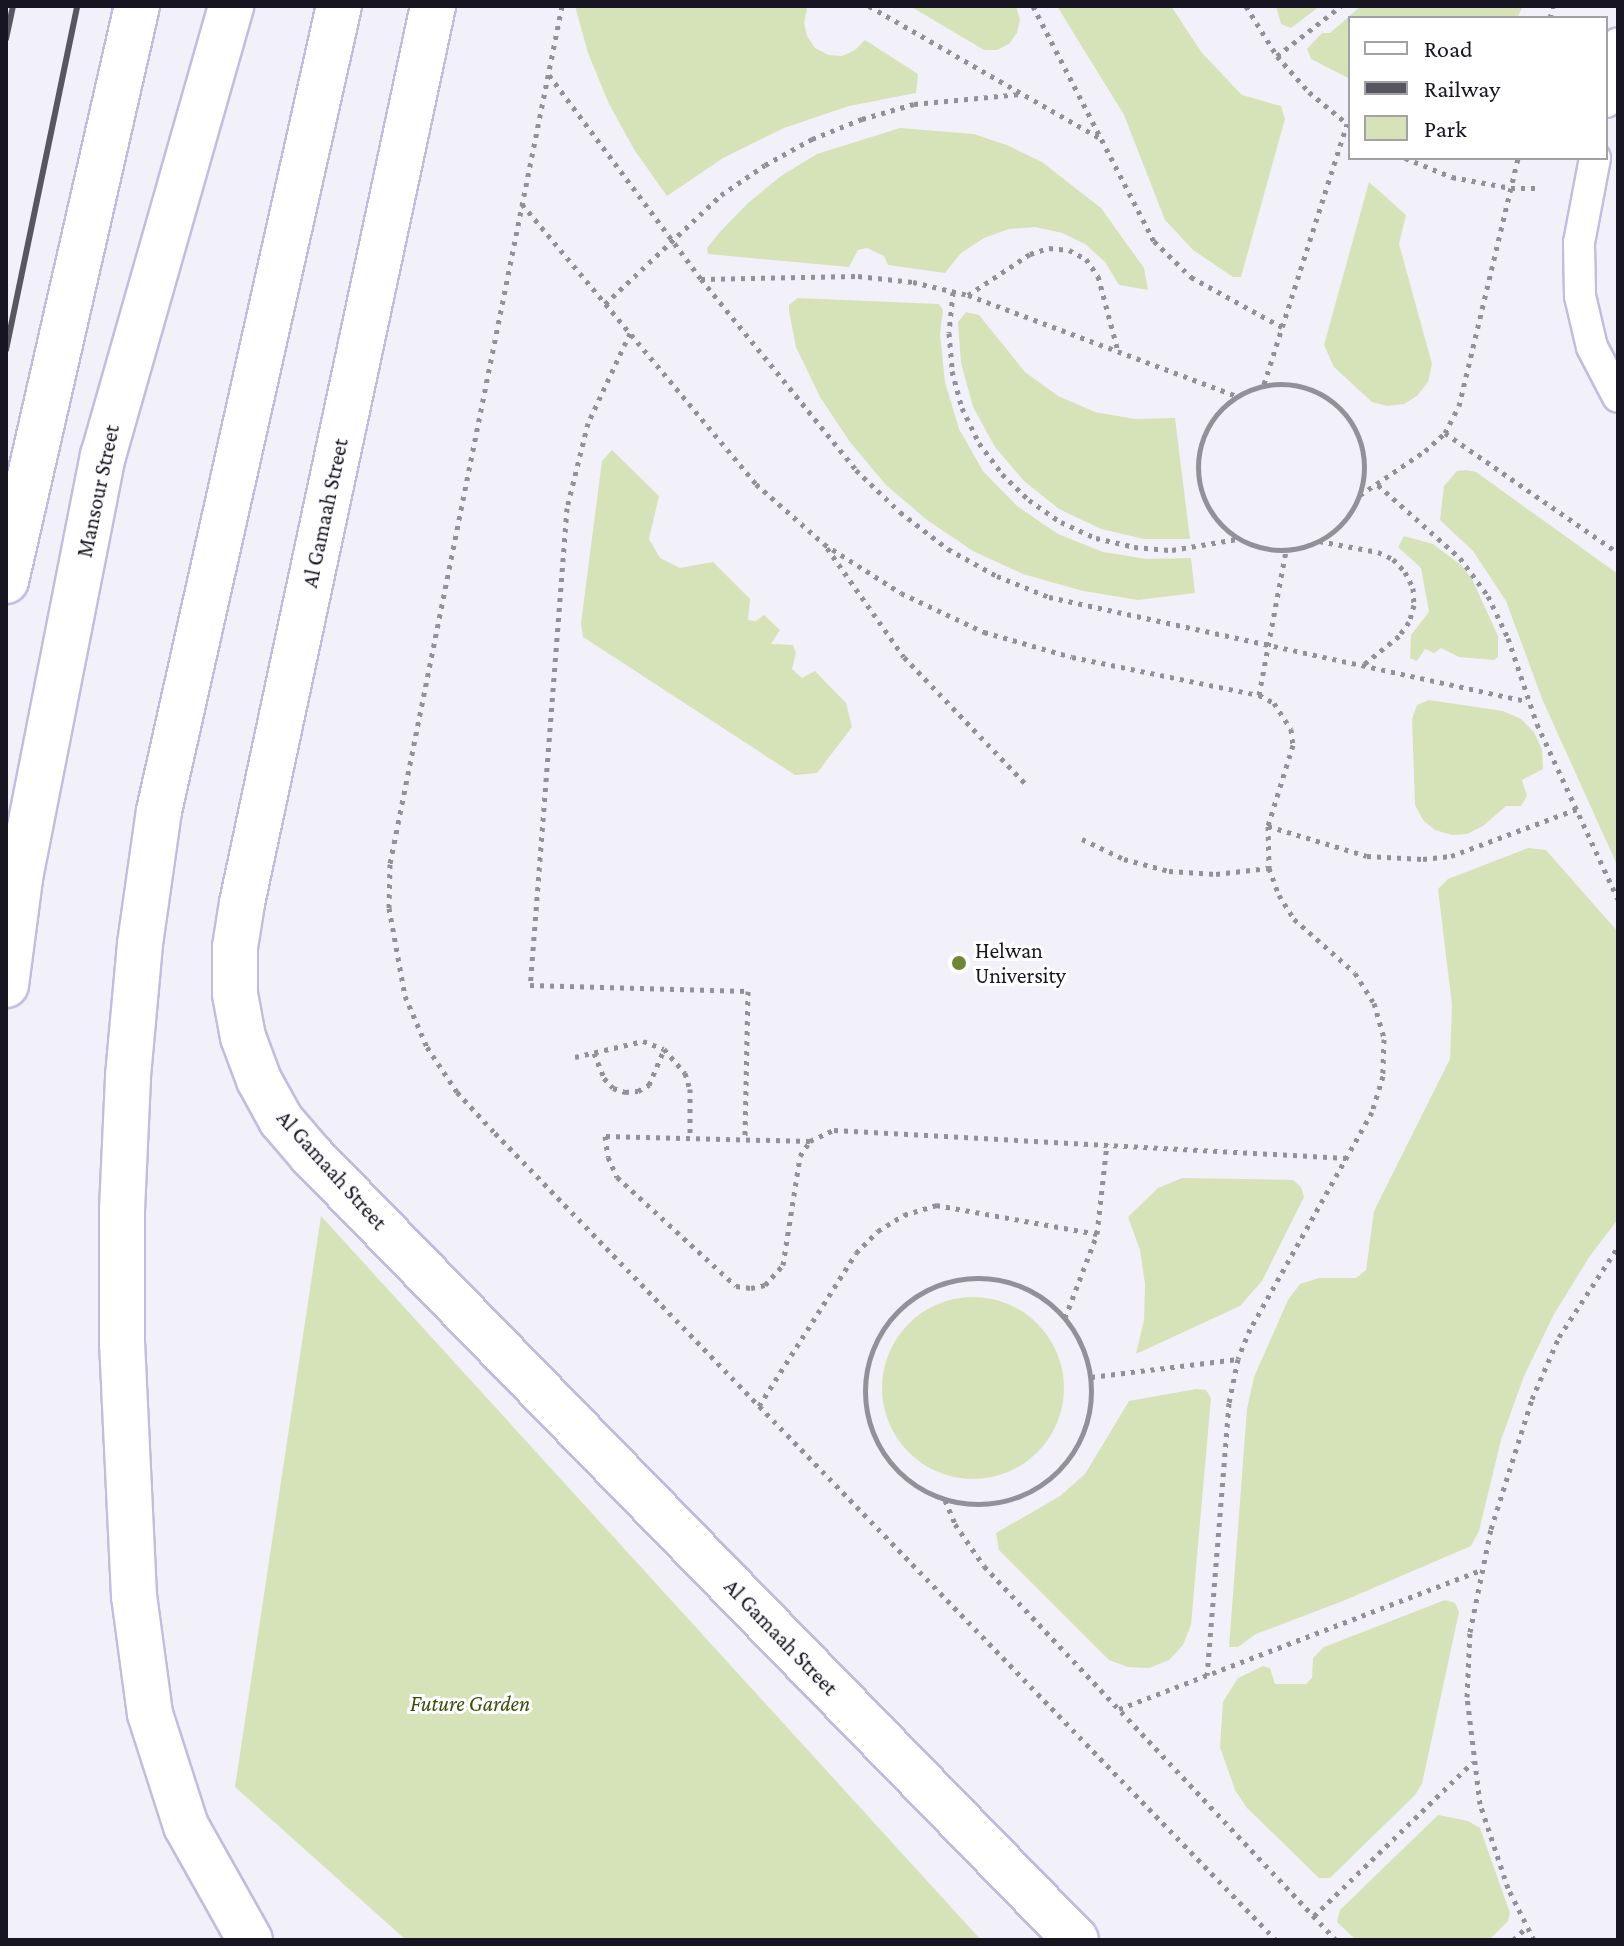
<!DOCTYPE html>
<style>
body{margin:0}
#map{position:relative;width:1624px;height:1946px;overflow:hidden;background:#f2f1f9;font-family:"Crimson Pro",serif}
div>[style]{position:absolute}
.green>*{inset:0;background:#d6e3b9}
.round{border-radius:50%}
.path>*{height:5px;margin-top:-2.5px;transform-origin:0;background:repeating-linear-gradient(90deg,#92919a 0 4px,transparent 0 10px)}
.path>.ring{margin:-2.5px;padding:0;box-sizing:content-box;background:none;border:5px solid #92919a;border-radius:50%}
.roads{filter:drop-shadow(2px 0 #c0bde0) drop-shadow(-2px 0 #c0bde0) drop-shadow(0 2px #c0bde0) drop-shadow(0 -2px #c0bde0)}
.lane>*{height:30px;margin:-15px;padding:0 15px;transform-origin:15px;border-radius:15px;background:#fff}
.street>*{height:44px;margin:-22px;padding:0 22px;transform-origin:22px;border-radius:22px;background:#fff}
.secondary>*{height:44px;margin:-22px;padding:0 22px;transform-origin:22px;border-radius:22px;background:#fff}
.highway>*{height:44px;margin:-22px;padding:0 22px;transform-origin:22px;border-radius:22px;background:#fff}
.rail>*{height:6px;margin:-3px;padding:0 3px;transform-origin:3px;border-radius:3px;background:#575661}
.dots>*{width:22px;height:22px;translate:-50% -50%;box-sizing:border-box;border:4px solid #fff;border-radius:50%}
span{translate:-50% -50%;white-space:nowrap;text-align:center;line-height:1.15;-webkit-text-stroke:6px #fff;paint-order:stroke}
.street-label{font-size:22px;color:#161521}
.poi-label{font-size:22px;color:#161521}
.left{translate:0 -50%;text-align:left}
.park-label{font-size:22px;color:#3e4b0b;font-style:italic}
.frame{position:absolute;inset:0;border:8px solid #161521;pointer-events:none}
.legend{position:absolute;left:1348px;top:16px;width:260px;height:144px;box-sizing:border-box;background:#fff;border:2px solid #a2a1a6;margin:0;padding:10px 14px;list-style:none;font-size:24px;color:#161521}
.legend li{display:flex;align-items:center;gap:16px;height:40px}
.legend b{width:40px;border:2px solid #a2a1a6}
</style>
<div id="map">
<div class="green">
<i style="clip-path:polygon(575px 6px,802px 6px,807px 9px,804px 23px,807px 36px,815px 48px,829px 55px,842px 56px,855px 50px,865px 40px,918px 74px,916px 93px,849px 106px,784px 128px,723px 158px,667px 196px,635px 151px,609px 104px,588px 53px)"></i>
<i style="clip-path:polygon(910px 6px,1016px 6px,1020px 20px,1017px 33px,1009px 44px,997px 50px,984px 50px)"></i>
<i style="clip-path:polygon(1057px 6px,1171px 6px,1202px 53px,1242px 95px,1281px 106px,1285px 119px,1241px 277px,1233px 277px,1193px 250px,1165px 220px,1124px 115px)"></i>
<i style="clip-path:polygon(1276px 6px,1320px 6px,1291px 28px,1281px 24px)"></i>
<i style="clip-path:polygon(1361px 6px,1523px 6px,1517px 18px,1350px 18px,1350px 79px,1311px 59px,1307px 49px,1322px 33px,1330px 33px)"></i>
<i style="clip-path:polygon(900px 128px,974px 134px,1009px 146px,1042px 162px,1101px 208px,1144px 268px,1148px 290px,1119px 285px,1105px 262px,1085px 244px,1062px 233px,1035px 227px,1009px 229px,984px 238px,961px 253px,945px 273px,888px 265px,884px 256px,867px 248px,858px 250px,849px 267px,708px 254px,707px 248px,719px 233px,748px 203px,781px 176px,817px 154px)"></i>
<i style="clip-path:polygon(1369px 182px,1406px 215px,1399px 244px,1432px 364px,1428px 382px,1417px 396px,1404px 404px,1387px 406px,1372px 402px,1334px 367px,1324px 345px)"></i>
<i style="clip-path:polygon(798px 298px,939px 304px,943px 310px,940px 334px,945px 382px,959px 429px,983px 471px,1017px 506px,1058px 534px,1103px 552px,1147px 559px,1191px 558px,1195px 593px,1138px 600px,1083px 591px,1023px 574px,973px 551px,927px 520px,886px 485px,850px 442px,820px 397px,796px 347px,789px 311px,789px 305px)"></i>
<i style="clip-path:polygon(966px 312px,979px 315px,1025px 372px,1058px 396px,1095px 412px,1135px 419px,1175px 418px,1190px 539px,1144px 539px,1101px 529px,1059px 509px,1024px 481px,995px 447px,973px 407px,961px 363px,958px 322px)"></i>
<i style="clip-path:polygon(612px 450px,659px 496px,649px 539px,660px 558px,680px 568px,713px 562px,750px 599px,748px 620px,756px 621px,764px 615px,780px 630px,771px 644px,793px 645px,796px 653px,792px 669px,802px 678px,815px 671px,846px 703px,852px 727px,817px 773px,795px 775px,583px 637px,581px 623px,602px 461px)"></i>
<i style="clip-path:polygon(1466px 470px,1476px 472px,1618px 574px,1618px 867px,1543px 701px,1506px 601px,1473px 551px,1440px 520px,1444px 486px,1457px 471px)"></i>
<i style="clip-path:polygon(1404px 536px,1433px 544px,1461px 565px,1472px 579px,1498px 636px,1498px 657px,1494px 660px,1459px 657px,1441px 648px,1434px 653px,1425px 649px,1417px 661px,1410px 658px,1411px 635px,1429px 612px,1421px 568px,1398px 547px)"></i>
<i style="clip-path:polygon(1429px 700px,1503px 711px,1521px 719px,1534px 732px,1542px 750px,1543px 769px,1522px 780px,1527px 796px,1521px 806px,1506px 806px,1483px 826px,1467px 834px,1452px 835px,1435px 830px,1423px 820px,1415px 805px,1412px 719px,1417px 705px)"></i>
<i style="clip-path:polygon(1528px 848px,1546px 850px,1618px 932px,1618px 1219px,1590px 1256px,1554px 1314px,1524px 1376px,1501px 1440px,1479px 1531px,1471px 1546px,1343px 1601px,1256px 1634px,1238px 1647px,1229px 1647px,1247px 1409px,1254px 1377px,1288px 1300px,1300px 1284px,1319px 1278px,1356px 1278px,1366px 1270px,1374px 1211px,1450px 1059px,1452px 1005px,1438px 889px,1448px 879px)"></i>
<i style="clip-path:polygon(1182px 1178px,1293px 1180px,1301px 1187px,1304px 1197px,1262px 1281px,1240px 1306px,1136px 1354px,1144px 1320px,1145px 1284px,1140px 1250px,1128px 1217px,1158px 1188px)"></i>
<i style="clip-path:polygon(321px 1216px,981px 1940px,406px 1940px,235px 1787px)"></i>
<i class="round" style="left:882px;top:1297px;width:182px;height:182px"></i>
<i style="clip-path:polygon(1196px 1389px,1206px 1390px,1211px 1398px,1191px 1625px,1183px 1645px,1169px 1660px,1149px 1668px,1128px 1667px,1109px 1660px,999px 1550px,996px 1533px,1060px 1496px,1085px 1474px,1129px 1401px)"></i>
<i style="clip-path:polygon(1445px 1600px,1455px 1603px,1459px 1612px,1422px 1784px,1415px 1795px,1330px 1878px,1319px 1878px,1247px 1808px,1235px 1790px,1220px 1747px,1223px 1702px,1238px 1678px,1263px 1666px,1270px 1668px,1275px 1684px,1306px 1684px,1312px 1678px,1313px 1658px,1324px 1647px)"></i>
<i style="clip-path:polygon(1438px 1815px,1468px 1821px,1480px 1828px,1510px 1913px,1508px 1921px,1489px 1940px,1356px 1940px,1337px 1922px,1340px 1910px)"></i>
</div>
<div class="path">
<i style="left:562px;top:6px;width:875px;rotate:101.34deg"></i>
<i style="left:390px;top:864px;width:44px;rotate:91.3deg"></i>
<i style="left:389px;top:908px;width:89px;rotate:79.7deg"></i>
<i style="left:405px;top:996px;width:56px;rotate:66.7deg"></i>
<i style="left:427px;top:1047px;width:54px;rotate:56.3deg"></i>
<i style="left:457px;top:1092px;width:56px;rotate:47.2deg"></i>
<i style="left:495px;top:1133px;width:1123px;rotate:45.94deg"></i>
<i style="left:869px;top:6px;width:267px;rotate:29.8deg"></i>
<i style="left:1033px;top:6px;width:264px;rotate:62.8deg"></i>
<i style="left:1154px;top:241px;width:52px;rotate:44.2deg"></i>
<i style="left:1191px;top:277px;width:104px;rotate:28.8deg"></i>
<i style="left:1246px;top:6px;width:59px;rotate:58.2deg"></i>
<i style="left:1277px;top:56px;width:48px;rotate:48.4deg"></i>
<i style="left:1309px;top:92px;width:53px;rotate:39.7deg"></i>
<i style="left:1550px;top:18px;width:12px;rotate:-76deg"></i>
<i style="left:1277px;top:56px;width:81px;rotate:-38deg"></i>
<i style="left:549px;top:75px;width:254px;rotate:53.3deg"></i>
<i style="left:701px;top:279px;width:246px;rotate:50.9deg"></i>
<i style="left:856px;top:470px;width:61px;rotate:43.7deg"></i>
<i style="left:900px;top:512px;width:61px;rotate:37.6deg"></i>
<i style="left:948px;top:549px;width:56px;rotate:28.9deg"></i>
<i style="left:997px;top:576px;width:56px;rotate:22deg"></i>
<i style="left:1049px;top:597px;width:489px;rotate:12.3deg"></i>
<i style="left:1405px;top:158px;width:51px;rotate:22deg"></i>
<i style="left:1452px;top:177px;width:60px;rotate:10.6deg"></i>
<i style="left:1511px;top:188px;width:29px"></i>
<i style="left:522px;top:204px;width:365px;rotate:50.1deg"></i>
<i style="left:756px;top:484px;width:91px;rotate:41.4deg"></i>
<i style="left:824px;top:544px;width:91px;rotate:32.5deg"></i>
<i style="left:901px;top:593px;width:92px;rotate:25.2deg"></i>
<i style="left:984px;top:632px;width:91px;rotate:15.9deg"></i>
<i style="left:1072px;top:657px;width:191px;rotate:11.5deg"></i>
<i style="left:1259px;top:695px;width:17px;rotate:28deg"></i>
<i style="left:1274px;top:703px;width:31px;rotate:57deg"></i>
<i style="left:1291px;top:729px;width:16px;rotate:83deg"></i>
<i style="left:1293px;top:745px;width:85px;rotate:107.2deg"></i>
<i style="left:1268px;top:826px;width:42px;rotate:88.6deg"></i>
<i style="left:1269px;top:868px;width:29px;rotate:70deg"></i>
<i style="left:1279px;top:895px;width:28px;rotate:58deg"></i>
<i style="left:1294px;top:919px;width:81px;rotate:41.5deg"></i>
<i style="left:1355px;top:973px;width:36px;rotate:58deg"></i>
<i style="left:1374px;top:1003px;width:37px;rotate:74deg"></i>
<i style="left:1384px;top:1039px;width:37px;rotate:92deg"></i>
<i style="left:1383px;top:1076px;width:38px;rotate:107deg"></i>
<i style="left:1372px;top:1112px;width:249px;rotate:119.3deg"></i>
<i style="left:1250px;top:1329px;width:32px;rotate:112deg"></i>
<i style="left:1238px;top:1359px;width:45px;rotate:101.6deg"></i>
<i style="left:1229px;top:1403px;width:273px;rotate:94.6deg"></i>
<i style="left:701px;top:279px;width:157px;rotate:-1.1deg"></i>
<i style="left:858px;top:276px;width:55px;rotate:6.2deg"></i>
<i style="left:913px;top:282px;width:57px;rotate:13.3deg"></i>
<i style="left:968px;top:295px;width:286px;rotate:20.6deg"></i>
<i style="left:953px;top:292px;width:41px;rotate:95.6deg"></i>
<i style="left:949px;top:333px;width:38px;rotate:85deg"></i>
<i style="left:952px;top:371px;width:38px;rotate:75deg"></i>
<i style="left:962px;top:408px;width:39px;rotate:64deg"></i>
<i style="left:979px;top:443px;width:39px;rotate:53deg"></i>
<i style="left:1002px;top:474px;width:37px;rotate:44deg"></i>
<i style="left:1029px;top:500px;width:39px;rotate:35deg"></i>
<i style="left:1061px;top:522px;width:38px;rotate:25deg"></i>
<i style="left:1096px;top:538px;width:39px;rotate:13deg"></i>
<i style="left:1134px;top:547px;width:38px;rotate:5deg"></i>
<i style="left:1172px;top:550px;width:66px;rotate:-9.6deg"></i>
<i style="left:968px;top:295px;width:74px;rotate:-33.5deg"></i>
<i style="left:1030px;top:254px;width:20px;rotate:-18deg"></i>
<i style="left:1049px;top:248px;width:20px;rotate:6deg"></i>
<i style="left:1069px;top:250px;width:19px;rotate:28deg"></i>
<i style="left:1086px;top:259px;width:21px;rotate:55deg"></i>
<i style="left:1098px;top:276px;width:78px;rotate:75.1deg"></i>
<i style="left:605px;top:304px;width:159px;rotate:-43.2deg"></i>
<i style="left:721px;top:195px;width:53px;rotate:-34.3deg"></i>
<i style="left:765px;top:165px;width:54px;rotate:-29deg"></i>
<i style="left:812px;top:139px;width:54px;rotate:-21.8deg"></i>
<i style="left:862px;top:119px;width:54px;rotate:-16.1deg"></i>
<i style="left:914px;top:104px;width:108px;rotate:-5.3deg"></i>
<i style="left:630px;top:333px;width:99px;rotate:115deg"></i>
<i style="left:588px;top:423px;width:88px;rotate:103.9deg"></i>
<i style="left:567px;top:508px;width:478px;rotate:94.4deg"></i>
<i style="left:530px;top:985px;width:218px;rotate:1.6deg"></i>
<i style="left:748px;top:991px;width:149px;rotate:91.2deg"></i>
<i style="left:1264px;top:384px;width:273px;rotate:-72.3deg"></i>
<i class="ring" style="left:1198px;top:384px;width:161px;height:161px"></i>
<i style="left:1445px;top:433px;width:211px;rotate:34.7deg"></i>
<i style="left:1378px;top:485px;width:110px;rotate:41.7deg"></i>
<i style="left:1460px;top:558px;width:47px;rotate:53.6deg"></i>
<i style="left:1488px;top:596px;width:47px;rotate:64.5deg"></i>
<i style="left:1508px;top:638px;width:91px;rotate:71.4deg"></i>
<i style="left:1537px;top:724px;width:193px;rotate:65.2deg"></i>
<i style="left:1360px;top:495px;width:78px;rotate:-34.1deg"></i>
<i style="left:1425px;top:451px;width:27px;rotate:-42deg"></i>
<i style="left:1445px;top:433px;width:30px;rotate:-63deg"></i>
<i style="left:1459px;top:406px;width:255px;rotate:-76.6deg"></i>
<i style="left:1319px;top:541px;width:60px;rotate:10.6deg"></i>
<i style="left:1378px;top:552px;width:17px;rotate:25deg"></i>
<i style="left:1393px;top:559px;width:18px;rotate:47deg"></i>
<i style="left:1405px;top:572px;width:18px;rotate:63deg"></i>
<i style="left:1413px;top:588px;width:17px;rotate:87deg"></i>
<i style="left:1414px;top:605px;width:18px;rotate:106deg"></i>
<i style="left:1409px;top:622px;width:17px;rotate:126deg"></i>
<i style="left:1399px;top:636px;width:46px;rotate:141.1deg"></i>
<i style="left:827px;top:548px;width:133px;rotate:54.8deg"></i>
<i style="left:904px;top:657px;width:175px;rotate:46.2deg"></i>
<i style="left:1259px;top:695px;width:147px;rotate:-79.4deg"></i>
<i style="left:1268px;top:826px;width:103px;rotate:16.9deg"></i>
<i style="left:1367px;top:856px;width:56px;rotate:3.1deg"></i>
<i style="left:1423px;top:859px;width:28px;rotate:-6deg"></i>
<i style="left:1451px;top:856px;width:134px;rotate:-20.5deg"></i>
<i style="left:1082px;top:839px;width:47px;rotate:25.5deg"></i>
<i style="left:1124px;top:859px;width:47px;rotate:14.9deg"></i>
<i style="left:1169px;top:871px;width:47px;rotate:3.7deg"></i>
<i style="left:1216px;top:874px;width:53px;rotate:-6.5deg"></i>
<i style="left:594px;top:1053px;width:27px;rotate:68deg"></i>
<i style="left:604px;top:1078px;width:13px;rotate:48deg"></i>
<i style="left:613px;top:1088px;width:13px;rotate:18deg"></i>
<i style="left:625px;top:1092px;width:13px;rotate:-4deg"></i>
<i style="left:638px;top:1091px;width:13px;rotate:-29deg"></i>
<i style="left:649px;top:1085px;width:39px;rotate:-67deg"></i>
<i style="left:575px;top:1057px;width:70px;rotate:-13.2deg"></i>
<i style="left:643px;top:1041px;width:22px;rotate:21deg"></i>
<i style="left:664px;top:1049px;width:32px;rotate:49deg"></i>
<i style="left:685px;top:1073px;width:17px;rotate:73deg"></i>
<i style="left:690px;top:1089px;width:49px;rotate:90deg"></i>
<i style="left:810px;top:1141px;width:205px;rotate:-178.6deg"></i>
<i style="left:605px;top:1136px;width:21px;rotate:82deg"></i>
<i style="left:608px;top:1157px;width:22px;rotate:66deg"></i>
<i style="left:617px;top:1177px;width:161px;rotate:42.5deg"></i>
<i style="left:736px;top:1286px;width:15px;rotate:8deg"></i>
<i style="left:751px;top:1288px;width:14px;rotate:-12deg"></i>
<i style="left:765px;top:1285px;width:27px;rotate:-48deg"></i>
<i style="left:783px;top:1265px;width:110px;rotate:-81.1deg"></i>
<i style="left:800px;top:1156px;width:18px;rotate:-56deg"></i>
<i style="left:810px;top:1141px;width:26px;rotate:-25deg"></i>
<i style="left:834px;top:1130px;width:513px;rotate:3.13deg"></i>
<i class="ring" style="left:865px;top:1278px;width:221px;height:221px"></i>
<i style="left:1065px;top:1318px;width:90px;rotate:-69.1deg"></i>
<i style="left:1097px;top:1234px;width:91px;rotate:-83.7deg"></i>
<i style="left:1091px;top:1377px;width:148px;rotate:-7deg"></i>
<i style="left:759px;top:1406px;width:181px;rotate:-57.6deg"></i>
<i style="left:856px;top:1253px;width:31px;rotate:-45deg"></i>
<i style="left:878px;top:1231px;width:31px;rotate:-32deg"></i>
<i style="left:904px;top:1215px;width:34px;rotate:-17deg"></i>
<i style="left:936px;top:1205px;width:164px;rotate:10.2deg"></i>
<i style="left:945px;top:1500px;width:26px;rotate:67deg"></i>
<i style="left:955px;top:1524px;width:51px;rotate:55.4deg"></i>
<i style="left:984px;top:1566px;width:514px;rotate:46.74deg"></i>
<i style="left:1119px;top:1709px;width:389px;rotate:-21deg"></i>
<i style="left:1314px;top:1916px;width:221px;rotate:-44.1deg"></i>
<i style="left:1513px;top:1940px;width:18px;rotate:-43deg"></i>
<i style="left:1534px;top:1940px;width:58px;rotate:-116.6deg"></i>
<i style="left:1508px;top:1888px;width:89px;rotate:-108.4deg"></i>
<i style="left:1480px;top:1804px;width:108px;rotate:-96.9deg"></i>
<i style="left:1467px;top:1697px;width:65px;rotate:-87.4deg"></i>
<i style="left:1470px;top:1632px;width:105px;rotate:-78.5deg"></i>
<i style="left:1491px;top:1529px;width:136px;rotate:-72.5deg"></i>
<i style="left:1532px;top:1399px;width:68px;rotate:-66.5deg"></i>
<i style="left:1559px;top:1337px;width:108px;rotate:-56.8deg"></i>
</div>
<div class="roads">
<div class="lane">
<i style="left:1606px;top:102px;width:60px;rotate:-78.5deg"></i>
<i style="left:1595px;top:158px;width:86px;rotate:100.7deg"></i>
<i style="left:1579px;top:243px;width:53px;rotate:88.9deg"></i>
<i style="left:1580px;top:296px;width:52px;rotate:76.8deg"></i>
<i style="left:1592px;top:347px;width:56px;rotate:62.5deg"></i>
</div>
<div class="street">
<i style="left:433px;top:6px;width:917px;rotate:102.02deg"></i>
<i style="left:242px;top:903px;width:45px;rotate:99deg"></i>
<i style="left:235px;top:947px;width:47px;rotate:90deg"></i>
<i style="left:235px;top:994px;width:44px;rotate:79.5deg"></i>
<i style="left:243px;top:1037px;width:46px;rotate:69.6deg"></i>
<i style="left:259px;top:1080px;width:46px;rotate:61.2deg"></i>
<i style="left:281px;top:1120px;width:46px;rotate:49.4deg"></i>
<i style="left:311px;top:1155px;width:1096px;rotate:45.74deg"></i>
</div>
<div class="secondary">
<i style="left:6px;top:581px;width:590px;rotate:-77.17deg"></i>
<i style="left:6px;top:985px;width:108px;rotate:-82.5deg"></i>
<i style="left:20px;top:878px;width:430px;rotate:-78.9deg"></i>
<i style="left:103px;top:456px;width:468px;rotate:-74.1deg"></i>
</div>
<div class="highway">
<i style="left:250px;top:1940px;width:131px;rotate:-119.3deg"></i>
<i style="left:186px;top:1826px;width:118px;rotate:-107.8deg"></i>
<i style="left:150px;top:1714px;width:119px;rotate:-97.7deg"></i>
<i style="left:134px;top:1596px;width:252px;rotate:-92.7deg"></i>
<i style="left:122px;top:1344px;width:134px;rotate:-90deg"></i>
<i style="left:122px;top:1210px;width:134px;rotate:-87.4deg"></i>
<i style="left:128px;top:1076px;width:133px;rotate:-84.8deg"></i>
<i style="left:140px;top:944px;width:134px;rotate:-81.9deg"></i>
<i style="left:159px;top:811px;width:825px;rotate:-77.4deg"></i>
</div>
</div>
<div class="rail">
<i style="left:6px;top:39px;width:34px;rotate:-78deg"></i>
<i style="left:6px;top:350px;width:351px;rotate:-78.3deg"></i>
</div>
<div class="dots">
<i style="left:959px;top:963px;background:#728535"></i>
</div>
<div class="street-label">
<span style="left:98px;top:491px;rotate:-78deg">Mansour Street</span>
<span style="left:325px;top:513px;rotate:-78deg">Al Gamaah Street</span>
<span style="left:332px;top:1170px;rotate:48deg">Al Gamaah Street</span>
<span style="left:781px;top:1637px;rotate:46deg">Al Gamaah Street</span>
</div>
<div class="poi-label">
<span class="left" style="left:975px;top:963px">Helwan<br>University</span>
</div>
<div class="park-label">
<span style="left:470px;top:1704px">Future Garden</span>
</div>
<div class="frame"></div>
<ul class="legend">
<li><b style="height:10px;background:#fff"></b>Road</li>
<li><b style="height:10px;background:#575661"></b>Railway</li>
<li><b style="height:22px;background:#d6e3b9"></b>Park</li>
</ul>
</div>
